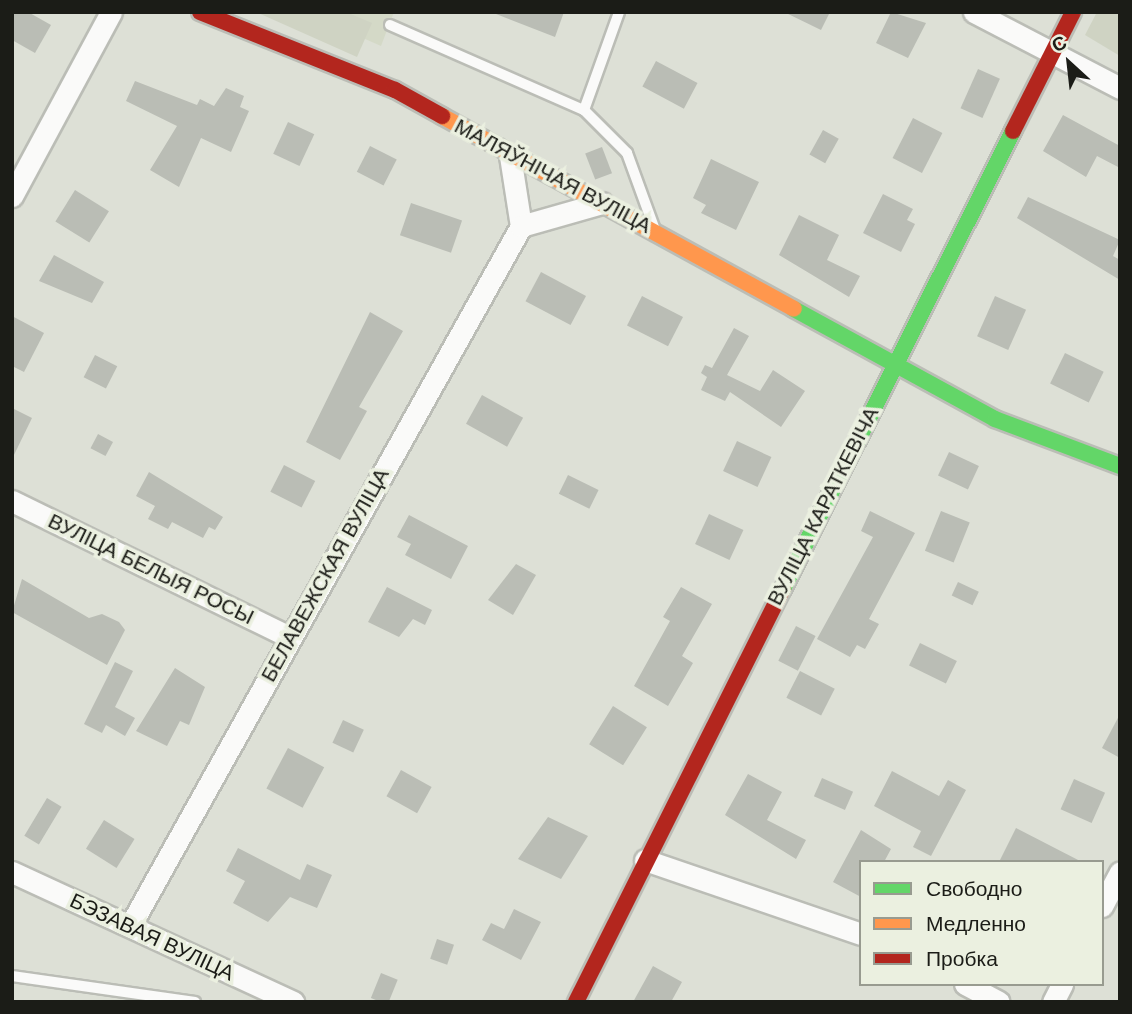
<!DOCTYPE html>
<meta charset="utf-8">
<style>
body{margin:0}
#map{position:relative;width:1132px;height:1014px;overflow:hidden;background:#dde0d6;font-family:Arial,sans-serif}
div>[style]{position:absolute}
.built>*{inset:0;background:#d4d9c7}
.green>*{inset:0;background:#cfd3c3}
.building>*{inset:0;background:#babdb5;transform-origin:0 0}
.roads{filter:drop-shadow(2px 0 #bbbdb6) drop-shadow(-2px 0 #bbbdb6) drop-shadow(0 2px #bbbdb6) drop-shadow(0 -2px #bbbdb6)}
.lane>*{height:10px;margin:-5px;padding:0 5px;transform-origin:5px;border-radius:5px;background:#fafaf9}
.street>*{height:21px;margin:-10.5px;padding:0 10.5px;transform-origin:10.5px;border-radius:10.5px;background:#fafaf9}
.fast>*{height:16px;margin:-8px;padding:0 8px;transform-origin:8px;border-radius:8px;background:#63d668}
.slow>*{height:16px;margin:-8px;padding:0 8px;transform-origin:8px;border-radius:8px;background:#ff974d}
.jam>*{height:16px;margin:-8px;padding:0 8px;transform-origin:8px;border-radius:8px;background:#b3261e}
span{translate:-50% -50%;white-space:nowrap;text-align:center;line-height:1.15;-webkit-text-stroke:7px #ebf0e0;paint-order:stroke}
.street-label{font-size:21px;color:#1b1c17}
.frame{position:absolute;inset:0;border:14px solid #1b1c17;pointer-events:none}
.legend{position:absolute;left:859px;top:860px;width:245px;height:126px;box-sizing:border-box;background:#ebf0e0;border:2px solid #989b90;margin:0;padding:9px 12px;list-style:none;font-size:21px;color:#1b1c17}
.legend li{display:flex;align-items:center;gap:14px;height:35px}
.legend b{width:35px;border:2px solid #989b90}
.north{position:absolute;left:1034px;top:28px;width:70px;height:70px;-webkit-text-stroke:5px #ebf0e0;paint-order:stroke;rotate:333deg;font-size:19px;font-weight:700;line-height:28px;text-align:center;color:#1b1c17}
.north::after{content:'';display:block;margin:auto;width:24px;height:32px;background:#1b1c17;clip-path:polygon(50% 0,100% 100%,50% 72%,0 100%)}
</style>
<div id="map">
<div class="built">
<i style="clip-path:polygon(304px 12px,394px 12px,381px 46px)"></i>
</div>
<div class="green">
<i style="clip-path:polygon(256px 12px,346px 12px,372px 23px,357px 57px)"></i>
<i style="clip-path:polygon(1097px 12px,1120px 12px,1120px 56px,1085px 35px)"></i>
</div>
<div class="building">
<i style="clip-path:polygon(12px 12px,28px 12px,51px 25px,35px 53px,12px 40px)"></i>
<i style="clip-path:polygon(491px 12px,564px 12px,555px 37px)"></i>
<i style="clip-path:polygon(784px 12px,830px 12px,821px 30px)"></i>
<i style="clip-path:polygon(891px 12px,926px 23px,908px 58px,876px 43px)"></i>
<i style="left:656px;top:61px;width:47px;height:29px;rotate:28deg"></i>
<i style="left:978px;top:69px;width:24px;height:43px;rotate:24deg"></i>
<i style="clip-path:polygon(135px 81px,197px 105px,200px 99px,214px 106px,226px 88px,244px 96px,240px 107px,249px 111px,231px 152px,201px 138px,179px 187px,150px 170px,177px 126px,126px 101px)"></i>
<i style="clip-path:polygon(1063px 115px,1120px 146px,1120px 168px,1097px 156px,1086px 177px,1043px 151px)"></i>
<i style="left:913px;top:118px;width:33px;height:45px;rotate:27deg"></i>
<i style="left:288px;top:122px;width:29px;height:35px;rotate:25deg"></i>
<i style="left:823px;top:130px;width:18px;height:28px;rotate:29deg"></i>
<i style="left:370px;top:146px;width:30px;height:29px;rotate:27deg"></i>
<i style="left:602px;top:147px;width:28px;height:18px;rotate:69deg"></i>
<i style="clip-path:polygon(711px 159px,759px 182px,736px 230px,701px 213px,706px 205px,693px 198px)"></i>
<i style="left:75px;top:190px;width:40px;height:37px;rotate:32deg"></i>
<i style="clip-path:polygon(883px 194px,913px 209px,907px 220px,915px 224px,901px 252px,863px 233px)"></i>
<i style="clip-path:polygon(1028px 197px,1120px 240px,1113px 256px,1120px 260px,1120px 280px,1017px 218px)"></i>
<i style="left:411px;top:203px;width:54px;height:34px;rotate:19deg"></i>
<i style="clip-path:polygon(799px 215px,839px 235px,827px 260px,860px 276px,849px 297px,779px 255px)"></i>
<i style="clip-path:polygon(54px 255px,104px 282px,92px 303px,39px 281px)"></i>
<i style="left:541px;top:272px;width:51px;height:33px;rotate:28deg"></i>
<i style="left:642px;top:296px;width:46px;height:33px;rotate:27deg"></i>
<i style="left:995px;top:296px;width:34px;height:44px;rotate:24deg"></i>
<i style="clip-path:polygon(370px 312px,403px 331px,359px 407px,367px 411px,340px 460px,306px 442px)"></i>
<i style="clip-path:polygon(12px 316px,44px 333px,24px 372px,12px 366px)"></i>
<i style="clip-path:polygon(734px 328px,749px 336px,727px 375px,760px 391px,773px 370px,805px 391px,781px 427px,730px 392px,725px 401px,701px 390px,707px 377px,701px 373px,705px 365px,712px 368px)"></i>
<i style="left:1065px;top:353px;width:43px;height:34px;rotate:26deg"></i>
<i style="left:95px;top:355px;width:25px;height:25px;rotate:27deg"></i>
<i style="left:482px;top:395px;width:47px;height:33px;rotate:29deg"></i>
<i style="clip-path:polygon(12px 408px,32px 418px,12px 459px)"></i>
<i style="left:98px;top:434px;width:17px;height:16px;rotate:28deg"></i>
<i style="left:737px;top:441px;width:38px;height:33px;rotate:25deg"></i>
<i style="left:949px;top:452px;width:33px;height:26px;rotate:25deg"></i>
<i style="left:284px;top:465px;width:35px;height:30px;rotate:27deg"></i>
<i style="clip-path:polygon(149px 472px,223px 517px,215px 530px,209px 527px,203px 538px,172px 522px,168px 529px,148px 519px,155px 506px,136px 496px)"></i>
<i style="left:568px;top:475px;width:34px;height:21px;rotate:26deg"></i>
<i style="clip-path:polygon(870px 511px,915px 533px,869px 619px,879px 624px,865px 649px,857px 645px,850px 657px,817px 639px,873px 537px,861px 531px)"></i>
<i style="left:941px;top:511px;width:31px;height:43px;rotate:22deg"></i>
<i style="left:709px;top:514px;width:38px;height:33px;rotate:25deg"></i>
<i style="clip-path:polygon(409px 515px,468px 546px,451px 579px,405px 555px,411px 544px,397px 537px)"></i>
<i style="clip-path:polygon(516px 564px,536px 575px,513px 615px,488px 600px)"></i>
<i style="clip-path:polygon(22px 579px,89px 618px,102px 614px,119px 622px,125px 630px,107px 665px,12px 612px)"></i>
<i style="left:958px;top:582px;width:23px;height:15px;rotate:25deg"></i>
<i style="clip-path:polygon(387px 587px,432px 610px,425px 625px,413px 619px,399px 637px,368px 622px)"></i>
<i style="clip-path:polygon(681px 587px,712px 604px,682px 656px,693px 663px,668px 706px,634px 686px,670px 621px,663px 617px)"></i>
<i style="left:796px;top:626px;width:22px;height:39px;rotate:27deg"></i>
<i style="left:920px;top:643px;width:41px;height:25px;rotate:26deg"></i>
<i style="clip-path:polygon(115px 662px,133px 671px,115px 707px,135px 718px,125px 736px,106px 725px,102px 733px,84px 724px)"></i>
<i style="clip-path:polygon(175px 668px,205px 687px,189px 725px,180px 721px,167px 746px,136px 731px)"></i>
<i style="left:800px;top:671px;width:39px;height:30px;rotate:27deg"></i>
<i style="left:613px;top:706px;width:40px;height:45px;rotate:32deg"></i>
<i style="clip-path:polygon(1120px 714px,1120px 758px,1102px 748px)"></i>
<i style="left:343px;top:720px;width:23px;height:25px;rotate:25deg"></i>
<i style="left:288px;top:748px;width:41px;height:46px;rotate:28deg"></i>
<i style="left:401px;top:770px;width:35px;height:30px;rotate:29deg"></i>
<i style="clip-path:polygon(892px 771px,939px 796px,948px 780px,966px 790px,931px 856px,913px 847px,921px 831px,874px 806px)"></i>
<i style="clip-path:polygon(748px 774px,782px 792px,767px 820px,806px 840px,796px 859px,725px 815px)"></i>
<i style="left:822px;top:778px;width:34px;height:20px;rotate:24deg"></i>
<i style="left:1074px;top:779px;width:34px;height:33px;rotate:24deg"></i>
<i style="left:47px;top:798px;width:17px;height:44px;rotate:31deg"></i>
<i style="clip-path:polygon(548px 817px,588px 836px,561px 879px,518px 859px)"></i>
<i style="left:104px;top:820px;width:36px;height:34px;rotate:32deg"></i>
<i style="clip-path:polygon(1016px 828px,1082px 862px,999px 862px)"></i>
<i style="clip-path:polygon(861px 830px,891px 849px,884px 862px,861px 862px,861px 897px,833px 882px)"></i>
<i style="clip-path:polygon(238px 848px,300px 880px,307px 864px,332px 875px,317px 908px,290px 897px,268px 922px,233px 903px,245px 881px,226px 871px)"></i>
<i style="clip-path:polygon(514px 909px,541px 922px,521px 960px,482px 940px,491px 923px,504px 929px)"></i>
<i style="left:437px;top:939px;width:18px;height:21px;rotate:19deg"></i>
<i style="clip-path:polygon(653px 966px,682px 982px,671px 1002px,633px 1002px)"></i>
<i style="left:381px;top:973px;width:18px;height:27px;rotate:22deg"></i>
</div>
<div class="roads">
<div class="lane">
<i style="left:390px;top:25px;width:212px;rotate:23.7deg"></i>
<i style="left:584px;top:110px;width:61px;rotate:45deg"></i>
<i style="left:627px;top:153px;width:79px;rotate:70deg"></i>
<i style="left:584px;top:110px;width:104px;rotate:-70.3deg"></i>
<i style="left:12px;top:976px;width:185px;rotate:8.1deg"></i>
</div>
<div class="street">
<i style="left:974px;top:12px;width:165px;rotate:27.5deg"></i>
<i style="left:510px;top:156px;width:71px;rotate:81.1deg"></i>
<i style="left:12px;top:196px;width:209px;rotate:-61.7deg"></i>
<i style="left:12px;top:501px;width:309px;rotate:26.1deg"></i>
<i style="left:645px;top:860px;width:228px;rotate:18.9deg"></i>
<i style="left:12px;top:872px;width:310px;rotate:24.8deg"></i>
<i style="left:1102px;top:906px;width:38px;rotate:-62deg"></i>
<i style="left:130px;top:926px;width:802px;rotate:-60.81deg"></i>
<i style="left:521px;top:226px;width:84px;rotate:-15.9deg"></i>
<i style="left:965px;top:984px;width:38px;rotate:28deg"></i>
<i style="left:1053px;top:1002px;width:20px;rotate:-63deg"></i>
</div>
<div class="fast">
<i style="left:794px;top:309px;width:229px;rotate:28.7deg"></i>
<i style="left:995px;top:419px;width:134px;rotate:20.6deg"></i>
<i style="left:783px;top:589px;width:513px;rotate:-63.33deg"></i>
</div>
<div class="slow">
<i style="left:442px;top:116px;width:401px;rotate:28.7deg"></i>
</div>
<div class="jam">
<i style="left:200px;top:12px;width:210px;rotate:21.8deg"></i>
<i style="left:395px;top:90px;width:54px;rotate:29deg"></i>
<i style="left:1013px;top:131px;width:133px;rotate:-63.2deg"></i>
<i style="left:576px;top:1002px;width:462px;rotate:-63.4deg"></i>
</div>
</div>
<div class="street-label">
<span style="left:553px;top:176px;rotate:28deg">МАЛЯЎНІЧАЯ ВУЛІЦА</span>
<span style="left:823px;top:506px;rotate:-63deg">ВУЛІЦА КАРАТКЕВІЧА</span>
<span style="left:151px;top:569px;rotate:26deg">ВУЛІЦА БЕЛЫЯ РОСЫ</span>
<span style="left:325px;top:575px;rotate:-61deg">БЕЛАВЕЖСКАЯ ВУЛІЦА</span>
<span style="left:152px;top:937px;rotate:25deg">БЭЗАВАЯ ВУЛІЦА</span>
</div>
<div class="frame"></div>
<ul class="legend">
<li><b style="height:9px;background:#63d668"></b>Свободно</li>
<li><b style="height:9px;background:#ff974d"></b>Медленно</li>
<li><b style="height:9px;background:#b3261e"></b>Пробка</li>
</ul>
<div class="north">С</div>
</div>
